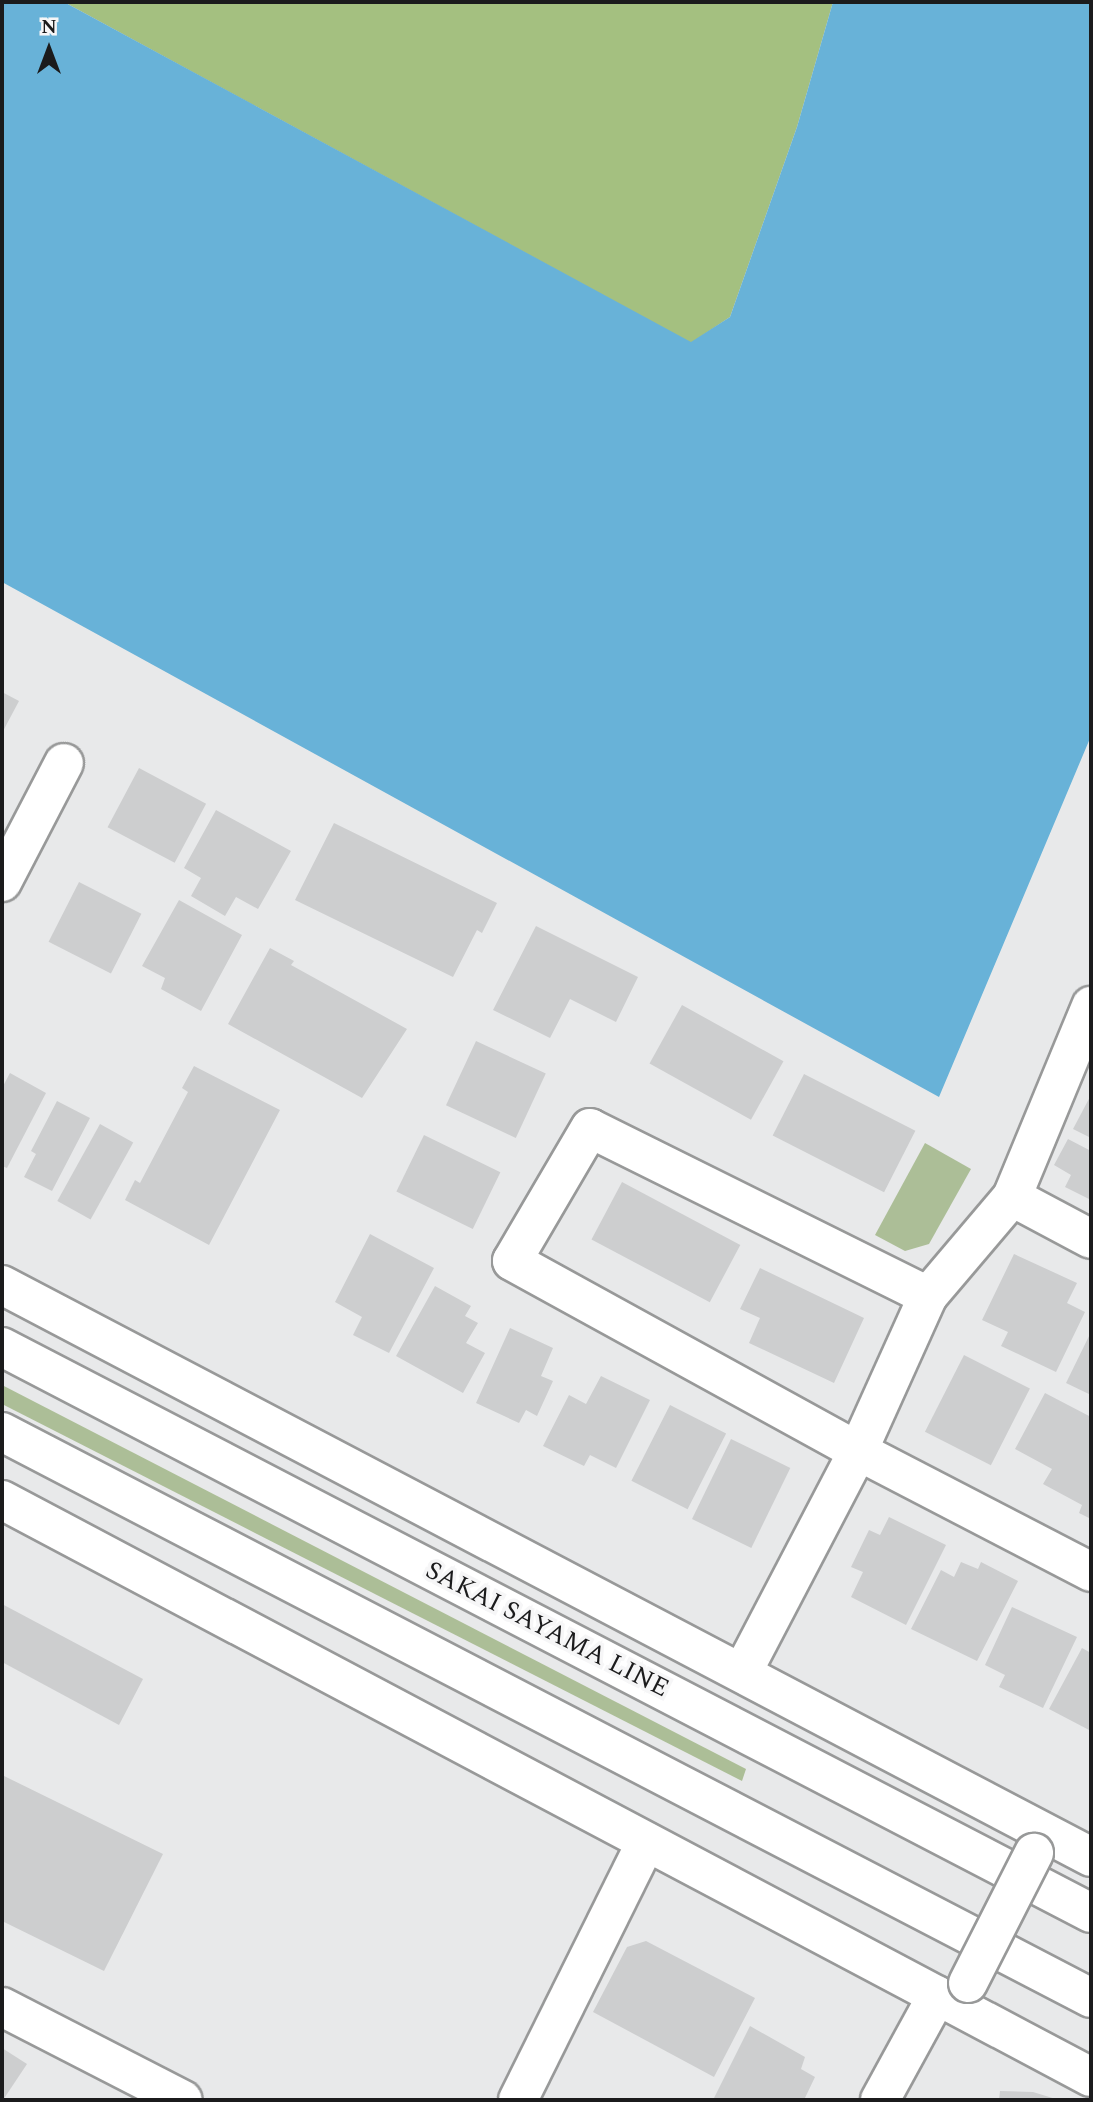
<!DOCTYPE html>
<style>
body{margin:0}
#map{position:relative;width:1093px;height:2102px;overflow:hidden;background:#e8e9ea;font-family:Spectral,serif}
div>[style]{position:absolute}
.green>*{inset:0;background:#acbe97}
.forest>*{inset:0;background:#a4c080}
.water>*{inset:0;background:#68b2d8}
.building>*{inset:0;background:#cdcecf;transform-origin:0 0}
.roads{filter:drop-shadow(2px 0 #989999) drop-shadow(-2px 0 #989999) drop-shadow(0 2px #989999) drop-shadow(0 -2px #989999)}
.street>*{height:38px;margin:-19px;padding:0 19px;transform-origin:19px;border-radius:19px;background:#fff}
.primary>*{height:38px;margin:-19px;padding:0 19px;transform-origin:19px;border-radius:19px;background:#fff}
.bridges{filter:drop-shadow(2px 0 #989999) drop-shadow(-2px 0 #989999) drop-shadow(0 2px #989999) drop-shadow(0 -2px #989999)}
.street-bridge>*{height:38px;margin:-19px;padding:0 19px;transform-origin:19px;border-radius:19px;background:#fff}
span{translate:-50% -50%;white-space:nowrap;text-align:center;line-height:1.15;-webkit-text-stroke:7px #f6f6f7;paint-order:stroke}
.street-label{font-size:26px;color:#1b1b1c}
.frame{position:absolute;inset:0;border:4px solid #1b1b1c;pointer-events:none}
.north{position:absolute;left:14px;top:14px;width:70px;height:70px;-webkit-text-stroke:5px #f6f6f7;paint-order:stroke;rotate:0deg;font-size:19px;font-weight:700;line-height:28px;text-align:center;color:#1b1b1c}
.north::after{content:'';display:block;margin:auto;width:24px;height:32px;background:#1b1b1c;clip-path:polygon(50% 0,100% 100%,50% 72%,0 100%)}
</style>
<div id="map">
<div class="green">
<i style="clip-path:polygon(925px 1143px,971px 1169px,929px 1244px,905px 1251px,875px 1235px)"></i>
<i style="clip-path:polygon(2px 1385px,746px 1769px,742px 1781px,2px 1404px)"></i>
</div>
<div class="forest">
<i style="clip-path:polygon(64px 2px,833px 2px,797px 127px,730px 317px,691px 343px)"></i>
</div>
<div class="water">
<i style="clip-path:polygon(2px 2px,64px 2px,691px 342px,730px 317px,797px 127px,833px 2px,1091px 2px,1091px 736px,939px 1097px,2px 582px)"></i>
</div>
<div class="building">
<i style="clip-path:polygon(2px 692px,19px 701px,2px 733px)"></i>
<i style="left:139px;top:768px;width:76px;height:67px;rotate:28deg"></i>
<i style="clip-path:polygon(216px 810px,291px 851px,258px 909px,236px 897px,225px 916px,191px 896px,201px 878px,184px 868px)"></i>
<i style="clip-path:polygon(334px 823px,497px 903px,482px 933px,477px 930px,453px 977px,295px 900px)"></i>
<i style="left:79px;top:882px;width:70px;height:67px;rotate:27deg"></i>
<i style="clip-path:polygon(179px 900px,242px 935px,201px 1011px,161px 989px,165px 978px,142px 966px)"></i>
<i style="clip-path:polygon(536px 926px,638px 977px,616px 1022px,570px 999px,550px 1038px,493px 1010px)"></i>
<i style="clip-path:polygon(270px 948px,294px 961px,291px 965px,407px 1029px,362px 1098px,228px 1024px)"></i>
<i style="left:682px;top:1005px;width:116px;height:67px;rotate:29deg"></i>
<i style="left:476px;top:1041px;width:77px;height:71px;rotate:25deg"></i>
<i style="clip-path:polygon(194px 1066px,280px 1110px,209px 1245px,125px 1200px,135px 1180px,140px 1183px,188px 1092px,182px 1088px)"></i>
<i style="clip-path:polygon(10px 1073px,46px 1093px,7px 1168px,2px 1166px,2px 1088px)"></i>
<i style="left:804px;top:1074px;width:125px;height:69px;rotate:27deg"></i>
<i style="clip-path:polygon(1091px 1095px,1091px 1138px,1073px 1129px)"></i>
<i style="clip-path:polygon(57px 1101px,90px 1118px,52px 1191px,24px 1177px,36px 1154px,31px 1151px)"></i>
<i style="left:100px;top:1124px;width:38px;height:88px;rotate:29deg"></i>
<i style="left:424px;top:1135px;width:85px;height:63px;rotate:26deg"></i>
<i style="clip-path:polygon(1068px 1139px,1091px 1151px,1091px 1200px,1065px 1187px,1071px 1175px,1054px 1165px)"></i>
<i style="left:622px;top:1182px;width:134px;height:65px;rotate:28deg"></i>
<i style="clip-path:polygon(370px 1234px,434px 1268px,389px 1353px,353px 1335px,362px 1317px,335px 1302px)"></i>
<i style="clip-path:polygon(1014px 1254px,1077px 1283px,1067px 1303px,1085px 1312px,1056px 1372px,1001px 1346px,1008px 1332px,982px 1320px)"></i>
<i style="clip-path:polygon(760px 1268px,864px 1318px,834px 1383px,749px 1343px,760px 1318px,740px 1309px)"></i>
<i style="clip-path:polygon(435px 1286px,471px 1306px,465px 1316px,478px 1323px,466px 1343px,485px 1353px,463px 1393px,396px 1356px)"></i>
<i style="clip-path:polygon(510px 1328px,553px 1348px,541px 1376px,553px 1381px,537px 1416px,526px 1410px,519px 1423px,476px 1403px)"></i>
<i style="clip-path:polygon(1091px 1332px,1091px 1395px,1066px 1383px)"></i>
<i style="left:964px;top:1355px;width:74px;height:86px;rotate:27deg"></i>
<i style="clip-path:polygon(601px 1376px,650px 1400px,616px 1468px,590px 1455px,584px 1466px,543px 1446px,569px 1395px,586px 1404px)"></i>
<i style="clip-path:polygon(1045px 1393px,1091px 1417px,1091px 1519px,1079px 1513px,1082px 1505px,1043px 1484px,1052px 1469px,1015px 1449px)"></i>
<i style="left:670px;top:1405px;width:63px;height:85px;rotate:27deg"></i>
<i style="left:731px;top:1439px;width:66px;height:89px;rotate:26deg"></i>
<i style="clip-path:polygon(889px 1517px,946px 1545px,906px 1625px,851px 1597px,863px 1572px,851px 1567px,869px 1530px,880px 1535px)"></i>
<i style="clip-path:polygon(961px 1562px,978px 1569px,981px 1562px,1018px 1581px,977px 1661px,911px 1629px,941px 1570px,954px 1577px)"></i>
<i style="clip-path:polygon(2px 1604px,143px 1679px,119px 1725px,2px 1662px)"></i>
<i style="clip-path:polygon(1012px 1607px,1077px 1637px,1043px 1708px,999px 1687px,1005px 1675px,985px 1665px)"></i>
<i style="clip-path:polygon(1082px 1648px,1091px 1653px,1091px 1731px,1049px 1709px)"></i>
<i style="clip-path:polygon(2px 1775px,163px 1854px,104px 1971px,2px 1921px)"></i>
<i style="clip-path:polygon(646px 1941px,755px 1998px,714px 2077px,593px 2012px,627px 1947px)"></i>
<i style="clip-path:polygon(750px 2026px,805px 2057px,801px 2069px,815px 2077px,804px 2100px,713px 2100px)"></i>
<i style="clip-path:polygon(2px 2048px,27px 2064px,3px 2100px,2px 2100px)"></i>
<i style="clip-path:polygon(1000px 2091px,1033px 2092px,1059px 2100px,999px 2100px)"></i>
</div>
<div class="roads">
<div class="street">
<i style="left:2px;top:882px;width:134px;rotate:-62.5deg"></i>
<i style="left:1012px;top:1197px;width:89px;rotate:28deg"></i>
<i style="left:928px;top:1296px;width:377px;rotate:-153.6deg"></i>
<i style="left:590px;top:1128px;width:154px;rotate:120.4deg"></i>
<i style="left:512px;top:1261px;width:395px;rotate:28.8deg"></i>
<i style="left:858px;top:1451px;width:263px;rotate:27.4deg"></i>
<i style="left:743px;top:1671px;width:248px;rotate:-62.4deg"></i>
<i style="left:858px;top:1451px;width:170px;rotate:-65.7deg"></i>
<i style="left:928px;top:1296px;width:130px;rotate:-49.7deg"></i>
<i style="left:1012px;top:1197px;width:207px;rotate:-67.5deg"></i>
<i style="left:2px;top:2007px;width:203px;rotate:27.2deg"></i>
<i style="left:518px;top:2100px;width:288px;rotate:-63.6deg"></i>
<i style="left:880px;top:2100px;width:119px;rotate:-61.3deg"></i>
</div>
<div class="primary">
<i style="left:2px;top:1285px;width:1230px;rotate:27.71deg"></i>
<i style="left:2px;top:1347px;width:1227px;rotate:27.46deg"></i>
<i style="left:2px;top:1432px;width:1227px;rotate:27.46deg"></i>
<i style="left:2px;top:1500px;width:1232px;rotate:27.92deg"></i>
</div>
</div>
<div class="bridges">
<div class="street-bridge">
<i style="left:968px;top:1983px;width:146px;rotate:-63.1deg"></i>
</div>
</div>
<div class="street-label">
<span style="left:547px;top:1630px;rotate:27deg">SAKAI SAYAMA LINE</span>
</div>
<div class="frame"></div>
<div class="north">N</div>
</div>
